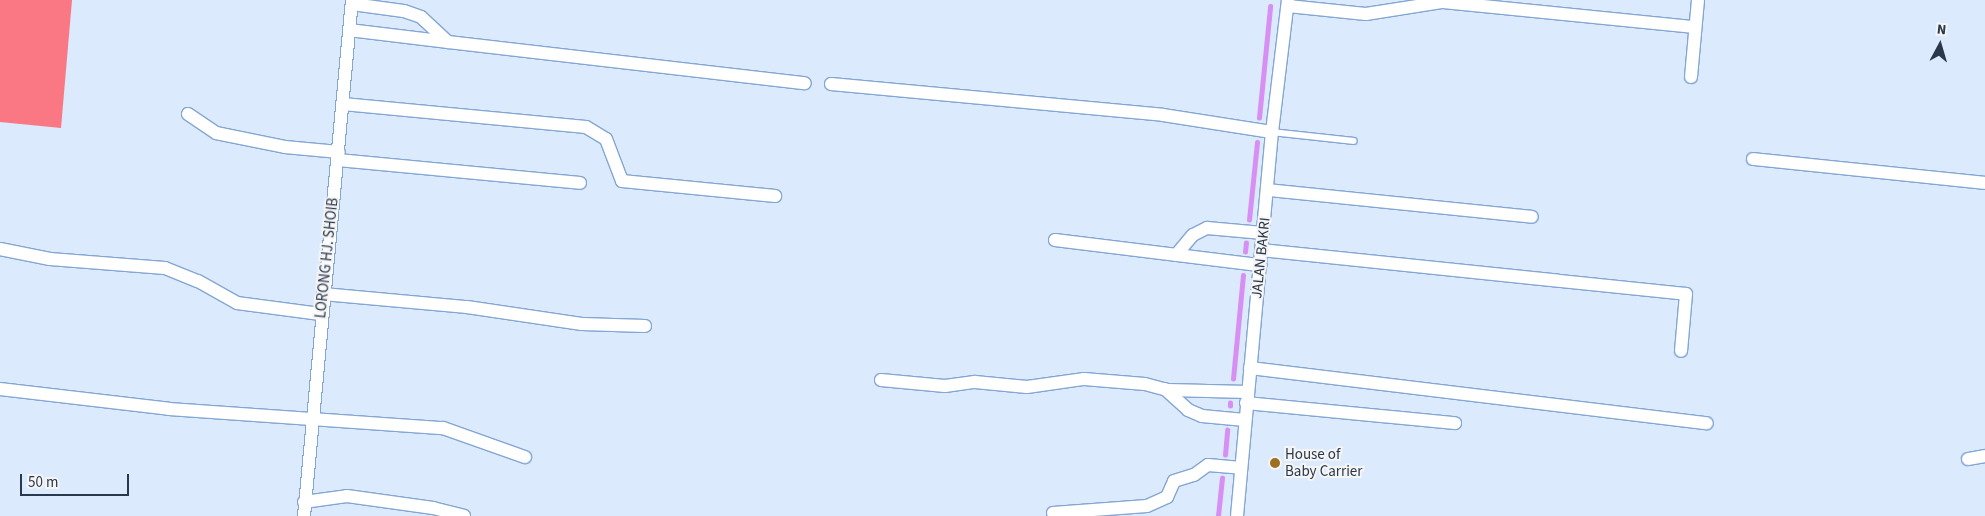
<!DOCTYPE html>
<style>
body{margin:0}
#map{position:relative;width:1985px;height:516px;overflow:hidden;background:#dbeafd;font-family:"Source Sans 3",sans-serif}
div>[style]{position:absolute}
.forest>*{inset:0;background:#f97884}
.stream>*{height:4.5px;margin:-2.25px;padding:0 2.25px;transform-origin:2.25px;border-radius:2.25px;background:#d78ff3}
.roads{filter:drop-shadow(1px 0 #84a6d3) drop-shadow(-1px 0 #84a6d3) drop-shadow(0 1px #84a6d3) drop-shadow(0 -1px #84a6d3)}
.service>*{height:6px;margin:-3px;padding:0 3px;transform-origin:3px;border-radius:3px;background:#fff}
.minor>*{height:12px;margin:-6px;padding:0 6px;transform-origin:6px;border-radius:6px;background:#fff}
.dots>*{width:14px;height:14px;translate:-50% -50%;box-sizing:border-box;border:2px solid #f5f5f5;border-radius:50%}
span{translate:-50% -50%;white-space:nowrap;text-align:center;line-height:1.15;-webkit-text-stroke:4px #f5f5f5;paint-order:stroke}
.street-label{font-size:15px;color:#2a384b}
.poi-label{font-size:15px;color:#2a384b}
.left{translate:0 -50%;text-align:left}
.north{position:absolute;left:1915px;top:20px;width:50px;height:50px;-webkit-text-stroke:4px #f5f5f5;paint-order:stroke;rotate:6deg;font-size:14px;font-weight:700;line-height:20px;text-align:center;color:#2a384b}
.north::after{content:'';display:block;margin:auto;width:18px;height:22px;background:#2a384b;clip-path:polygon(50% 0,100% 100%,50% 72%,0 100%)}
.scale{position:absolute;left:20px;top:474px;width:109px;height:22px;box-sizing:border-box;border:2px solid #2a384b;border-top:0;padding-left:6px;font-size:15px;line-height:18px;white-space:nowrap;color:#2a384b;-webkit-text-stroke:4px #f5f5f5;paint-order:stroke}
</style>
<div id="map">
<div class="forest">
<i style="clip-path:polygon(0 0,72px 0,61px 128px,0 122px)"></i>
</div>
<div class="stream">
<i style="left:1259px;top:118px;width:112px;rotate:-84.3deg"></i>
<i style="left:1249px;top:220px;width:78px;rotate:-84.1deg"></i>
<i style="left:1245px;top:252px;width:9px;rotate:-84deg"></i>
<i style="left:1233px;top:379px;width:104px;rotate:-84.5deg"></i>
<i style="left:1230px;top:406px;width:3px;rotate:-90deg"></i>
<i style="left:1225px;top:455px;width:25px;rotate:-85deg"></i>
<i style="left:1218px;top:516px;width:38px;rotate:-84deg"></i>
</div>
<div class="roads">
<div class="service">
<i style="left:1272px;top:132px;width:82px;rotate:6.3deg"></i>
</div>
<div class="minor">
<i style="left:352px;top:4px;width:52px;rotate:7.7deg"></i>
<i style="left:404px;top:11px;width:18px;rotate:19deg"></i>
<i style="left:421px;top:17px;width:37px;rotate:43deg"></i>
<i style="left:448px;top:42px;width:359px;rotate:6.6deg"></i>
<i style="left:1288px;top:6px;width:78px;rotate:5.9deg"></i>
<i style="left:1366px;top:14px;width:78px;rotate:-8.9deg"></i>
<i style="left:1443px;top:2px;width:253px;rotate:5.7deg"></i>
<i style="left:349px;top:30px;width:100px;rotate:6.9deg"></i>
<i style="left:1691px;top:77px;width:77px;rotate:-84.8deg"></i>
<i style="left:831px;top:84px;width:333px;rotate:5.3deg"></i>
<i style="left:1163px;top:115px;width:110px;rotate:8.9deg"></i>
<i style="left:343px;top:104px;width:244px;rotate:5.4deg"></i>
<i style="left:586px;top:127px;width:23px;rotate:31deg"></i>
<i style="left:606px;top:139px;width:45px;rotate:69.1deg"></i>
<i style="left:622px;top:181px;width:154px;rotate:5.6deg"></i>
<i style="left:188px;top:114px;width:34px;rotate:34deg"></i>
<i style="left:216px;top:133px;width:70px;rotate:11.5deg"></i>
<i style="left:285px;top:147px;width:54px;rotate:5.3deg"></i>
<i style="left:1753px;top:159px;width:233px;rotate:5.9deg"></i>
<i style="left:338px;top:160px;width:243px;rotate:5.4deg"></i>
<i style="left:1268px;top:190px;width:265px;rotate:5.8deg"></i>
<i style="left:1055px;top:240px;width:207px;rotate:7deg"></i>
<i style="left:0;top:249px;width:51px;rotate:11.3deg"></i>
<i style="left:50px;top:259px;width:115px;rotate:4.5deg"></i>
<i style="left:165px;top:268px;width:35px;rotate:22deg"></i>
<i style="left:198px;top:281px;width:45px;rotate:29.4deg"></i>
<i style="left:237px;top:303px;width:84px;rotate:7.5deg"></i>
<i style="left:1261px;top:250px;width:427px;rotate:5.9deg"></i>
<i style="left:1686px;top:294px;width:57px;rotate:95deg"></i>
<i style="left:1176px;top:255px;width:26px;rotate:-50deg"></i>
<i style="left:1193px;top:235px;width:16px;rotate:-27deg"></i>
<i style="left:1207px;top:228px;width:56px;rotate:5.1deg"></i>
<i style="left:323px;top:294px;width:145px;rotate:5.2deg"></i>
<i style="left:467px;top:307px;width:116px;rotate:8.4deg"></i>
<i style="left:582px;top:324px;width:63px;rotate:1.8deg"></i>
<i style="left:1250px;top:368px;width:460px;rotate:6.9deg"></i>
<i style="left:881px;top:380px;width:64px;rotate:5.4deg"></i>
<i style="left:945px;top:386px;width:30px;rotate:-8deg"></i>
<i style="left:975px;top:382px;width:52px;rotate:5.5deg"></i>
<i style="left:1027px;top:387px;width:58px;rotate:-8deg"></i>
<i style="left:1084px;top:379px;width:61px;rotate:4.7deg"></i>
<i style="left:1145px;top:384px;width:24px;rotate:15deg"></i>
<i style="left:1168px;top:390px;width:80px;rotate:1.4deg"></i>
<i style="left:0;top:389px;width:170px;rotate:6.7deg"></i>
<i style="left:169px;top:409px;width:275px;rotate:4deg"></i>
<i style="left:443px;top:428px;width:87px;rotate:19.5deg"></i>
<i style="left:1165px;top:389px;width:31px;rotate:42deg"></i>
<i style="left:1188px;top:410px;width:15px;rotate:23deg"></i>
<i style="left:1202px;top:416px;width:43px;rotate:5.3deg"></i>
<i style="left:1246px;top:403px;width:210px;rotate:5.5deg"></i>
<i style="left:1968px;top:459px;width:17px;rotate:-10deg"></i>
<i style="left:304px;top:502px;width:43px;rotate:-7.9deg"></i>
<i style="left:347px;top:496px;width:87px;rotate:7.9deg"></i>
<i style="left:433px;top:508px;width:32px;rotate:14deg"></i>
<i style="left:1053px;top:513px;width:94px;rotate:-4.3deg"></i>
<i style="left:1147px;top:506px;width:22px;rotate:-24deg"></i>
<i style="left:1167px;top:497px;width:17px;rotate:-66deg"></i>
<i style="left:1174px;top:481px;width:21px;rotate:-17deg"></i>
<i style="left:1194px;top:475px;width:17px;rotate:-36deg"></i>
<i style="left:1208px;top:465px;width:33px;rotate:5deg"></i>
<i style="left:304px;top:516px;width:518px;rotate:-84.69deg"></i>
<i style="left:1237px;top:516px;width:386px;rotate:-84.8deg"></i>
<i style="left:1272px;top:132px;width:133px;rotate:-83.1deg"></i>
</div>
</div>
<div class="dots">
<i style="left:1275px;top:463px;background:#9d6f20"></i>
</div>
<div class="street-label">
<span style="left:327px;top:258px;rotate:-84deg">LORONG HJ. SHOIB</span>
<span style="left:1261px;top:258px;rotate:-84deg">JALAN BAKRI</span>
</div>
<div class="poi-label">
<span class="left" style="left:1285px;top:463px">House of<br>Baby Carrier</span>
</div>
<div class="north">N</div>
<div class="scale">50 m</div>
</div>
